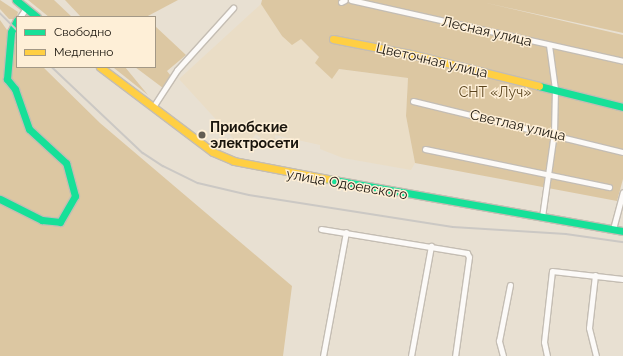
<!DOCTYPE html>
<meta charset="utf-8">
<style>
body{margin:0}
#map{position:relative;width:623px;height:356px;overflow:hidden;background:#e8e0d2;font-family:Raleway,sans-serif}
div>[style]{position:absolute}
.built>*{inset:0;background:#eaddc6}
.green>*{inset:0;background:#dcc7a2}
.roads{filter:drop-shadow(1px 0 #c4bdb3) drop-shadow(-1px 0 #c4bdb3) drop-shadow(0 1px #c4bdb3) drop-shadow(0 -1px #c4bdb3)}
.street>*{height:5px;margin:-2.5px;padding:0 2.5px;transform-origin:2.5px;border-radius:2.5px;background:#fcfaf8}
.fast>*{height:7px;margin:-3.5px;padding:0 3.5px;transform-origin:3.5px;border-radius:3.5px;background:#16e098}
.slow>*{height:7px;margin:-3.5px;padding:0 3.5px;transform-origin:3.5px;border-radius:3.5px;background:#ffcf43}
.rail>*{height:1.5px;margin:-0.75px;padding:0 0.75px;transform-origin:0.75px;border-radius:0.75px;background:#cbc8c4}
.dots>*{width:11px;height:11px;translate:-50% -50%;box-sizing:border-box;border:2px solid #feefd7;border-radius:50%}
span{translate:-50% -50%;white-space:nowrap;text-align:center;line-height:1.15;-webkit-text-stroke:3px #feefd7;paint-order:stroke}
.street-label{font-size:14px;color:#1a150d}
.park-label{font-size:14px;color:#59431c}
.poi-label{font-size:14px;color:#1a150d;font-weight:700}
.left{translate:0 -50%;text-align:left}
.legend{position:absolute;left:16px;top:16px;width:140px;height:52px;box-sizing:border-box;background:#feefd7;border:1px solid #a39886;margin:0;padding:5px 7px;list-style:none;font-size:12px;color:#1a150d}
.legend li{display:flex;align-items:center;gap:8px;height:20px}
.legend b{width:20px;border:1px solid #a39886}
</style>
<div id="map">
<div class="built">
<i style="clip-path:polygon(261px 4px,282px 36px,301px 39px,319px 57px,332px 79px,338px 69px,408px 78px,406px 116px,415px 163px,411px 170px,343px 158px,320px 149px,320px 145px,275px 135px,275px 140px,267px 143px,256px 134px,243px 149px,179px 79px)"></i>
</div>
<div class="green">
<i style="clip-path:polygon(0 0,18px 12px,16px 19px,9px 19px,0 9px)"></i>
<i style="clip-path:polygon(28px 0,54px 0,72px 17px,49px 17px)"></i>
<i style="clip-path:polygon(65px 0,178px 0,146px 17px,81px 17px)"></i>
<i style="clip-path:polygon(262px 0,623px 0,623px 33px,482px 2px,623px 35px,623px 179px,617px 201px,415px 163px,406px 116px,408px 78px,339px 69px,332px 79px,315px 63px,319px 57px,301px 39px,292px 45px,282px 36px,261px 4px)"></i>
<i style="clip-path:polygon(0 20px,7px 30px,8px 40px,17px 42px,17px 67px,43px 67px,100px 123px,292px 286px,283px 356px,0 356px)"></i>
<i style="clip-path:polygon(155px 26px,186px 55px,167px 71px,175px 81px,167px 91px,135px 67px,155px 67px)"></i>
<i style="clip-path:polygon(112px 67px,125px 67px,148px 95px,114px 68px)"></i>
</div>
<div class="roads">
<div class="street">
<i style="left:351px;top:0;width:279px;rotate:12.6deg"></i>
<i style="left:341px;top:2px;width:4px;rotate:-27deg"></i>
<i style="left:20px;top:17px;width:11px;rotate:-56deg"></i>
<i style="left:413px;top:101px;width:215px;rotate:13.7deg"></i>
<i style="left:153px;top:107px;width:44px;rotate:-57deg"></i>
<i style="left:177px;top:70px;width:84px;rotate:-47.9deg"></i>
<i style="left:425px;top:149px;width:188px;rotate:11.7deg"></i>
<i style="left:542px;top:217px;width:85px;rotate:-81.9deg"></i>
<i style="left:554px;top:133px;width:44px;rotate:-88.7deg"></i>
<i style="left:555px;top:89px;width:44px;rotate:-97.8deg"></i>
<i style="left:321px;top:229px;width:148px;rotate:9.3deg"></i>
<i style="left:467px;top:253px;width:4px;rotate:63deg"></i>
<i style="left:469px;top:257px;width:100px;rotate:98deg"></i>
<i style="left:613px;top:229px;width:38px;rotate:-75deg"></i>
<i style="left:595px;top:275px;width:53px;rotate:96.5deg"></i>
<i style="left:589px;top:328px;width:29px;rotate:76deg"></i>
<i style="left:323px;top:356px;width:126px;rotate:-79.5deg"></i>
<i style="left:411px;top:356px;width:112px;rotate:-79.7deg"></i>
<i style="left:503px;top:356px;width:16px;rotate:-105deg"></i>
<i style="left:499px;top:341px;width:57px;rotate:-78.9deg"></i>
<i style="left:547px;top:356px;width:14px;rotate:-102deg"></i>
<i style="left:544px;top:342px;width:71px;rotate:-83.6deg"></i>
<i style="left:552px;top:271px;width:71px;rotate:6.4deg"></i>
</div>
<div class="fast">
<i style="left:16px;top:0;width:27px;rotate:39deg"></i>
<i style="left:539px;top:86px;width:87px;rotate:14deg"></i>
<i style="left:328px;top:179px;width:300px;rotate:10deg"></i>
<i style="left:0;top:199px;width:47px;rotate:26.6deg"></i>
<i style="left:42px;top:220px;width:18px;rotate:6deg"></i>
<i style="left:60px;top:222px;width:30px;rotate:-60deg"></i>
<i style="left:75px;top:196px;width:34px;rotate:-105deg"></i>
<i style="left:66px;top:163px;width:50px;rotate:-137.4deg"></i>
<i style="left:29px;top:129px;width:42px;rotate:-109.3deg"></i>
<i style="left:15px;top:89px;width:13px;rotate:-129deg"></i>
<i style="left:7px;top:79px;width:47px;rotate:-85.1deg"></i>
<i style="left:11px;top:32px;width:13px;rotate:-63deg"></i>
</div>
<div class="slow">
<i style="left:333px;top:39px;width:79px;rotate:10.9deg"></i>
<i style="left:411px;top:54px;width:132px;rotate:14deg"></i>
<i style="left:100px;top:67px;width:141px;rotate:37deg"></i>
<i style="left:213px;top:152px;width:23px;rotate:23deg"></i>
<i style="left:234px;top:161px;width:96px;rotate:10.8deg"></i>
</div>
</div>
<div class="rail">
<i style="left:0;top:13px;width:24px;rotate:45deg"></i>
<i style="left:52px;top:67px;width:125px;rotate:43.4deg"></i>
<i style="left:143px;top:153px;width:24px;rotate:33deg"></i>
<i style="left:163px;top:166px;width:39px;rotate:26deg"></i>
<i style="left:198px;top:183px;width:52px;rotate:13.2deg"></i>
<i style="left:249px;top:195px;width:206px;rotate:8.9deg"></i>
<i style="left:453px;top:227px;width:113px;rotate:3.5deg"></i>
<i style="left:566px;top:234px;width:58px;rotate:8deg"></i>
</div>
<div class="dots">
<i style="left:202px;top:135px;background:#625c52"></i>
</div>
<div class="street-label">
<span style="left:487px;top:31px;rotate:13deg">Лесная улица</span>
<span style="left:432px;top:60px;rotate:13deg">Цветочная улица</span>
<span style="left:518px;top:125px;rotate:13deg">Светлая улица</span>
<span style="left:347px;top:184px;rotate:10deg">улица Одоевского</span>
</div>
<div class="park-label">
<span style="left:495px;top:92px">СНТ «Луч»</span>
</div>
<div class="poi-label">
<span class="left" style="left:210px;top:135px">Приобские<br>электросети</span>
</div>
<ul class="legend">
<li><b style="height:5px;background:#16e098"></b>Свободно</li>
<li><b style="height:5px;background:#ffcf43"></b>Медленно</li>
</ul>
</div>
